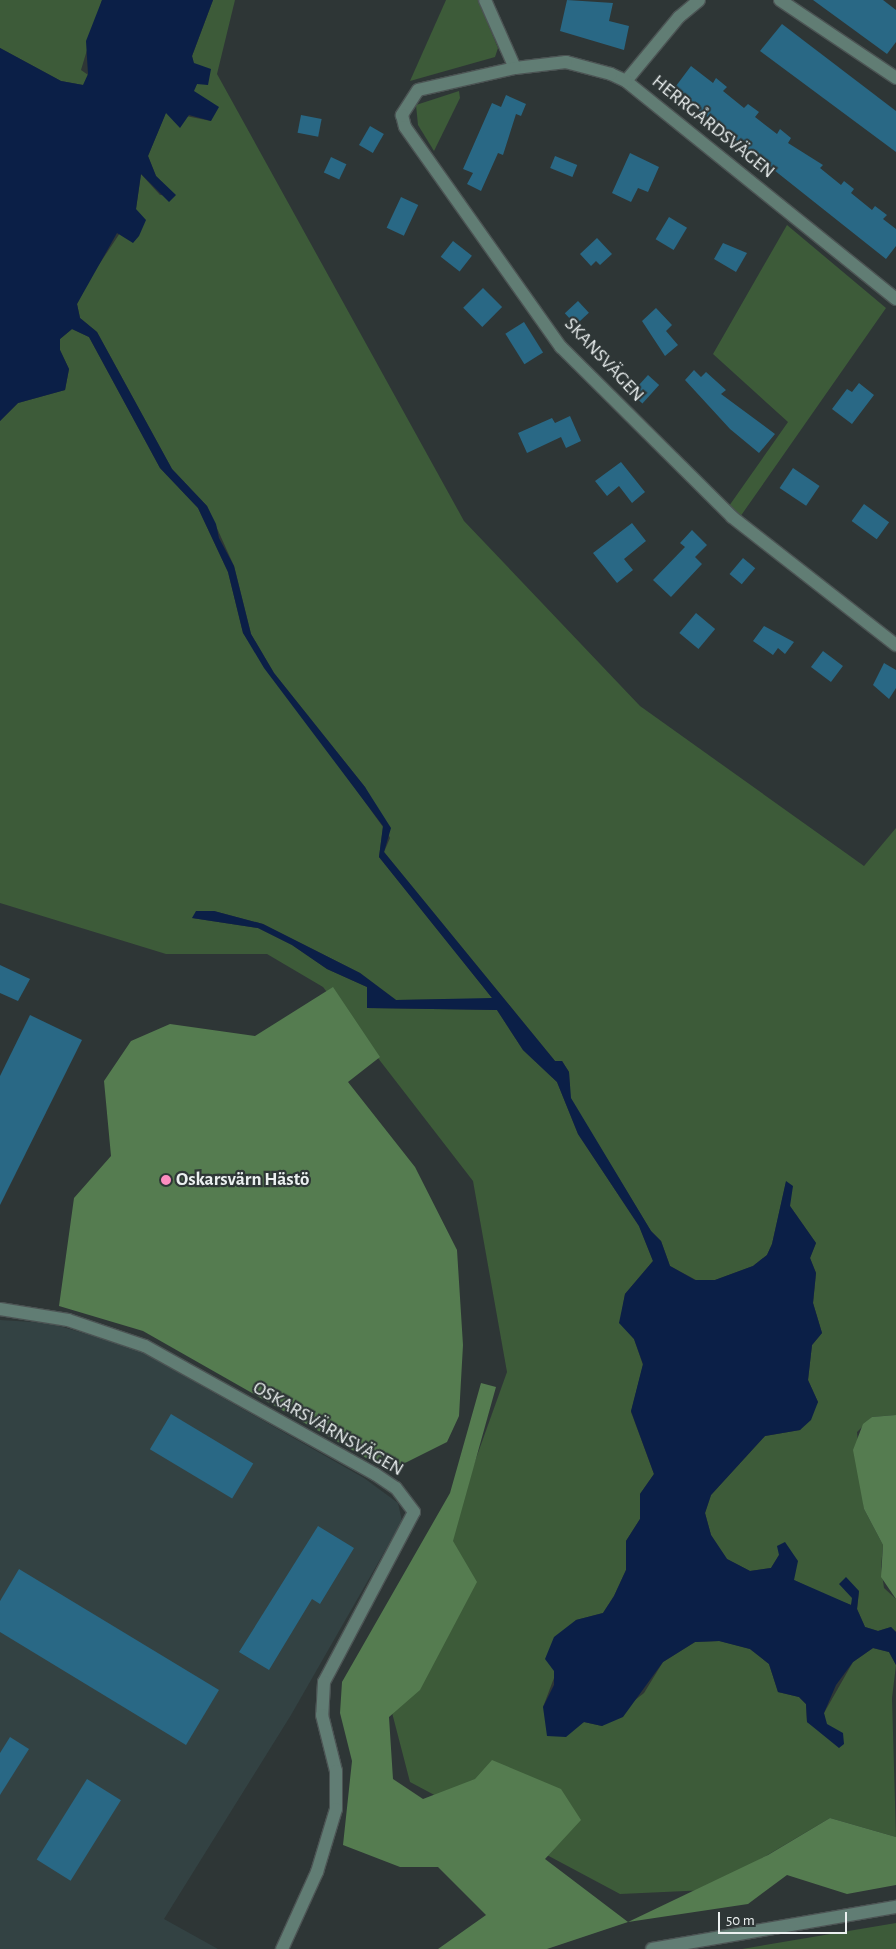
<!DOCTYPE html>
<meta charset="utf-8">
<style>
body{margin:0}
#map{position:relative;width:896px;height:1949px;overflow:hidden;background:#2e3636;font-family:"Alegreya Sans",sans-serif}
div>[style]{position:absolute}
.built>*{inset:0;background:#334243}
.green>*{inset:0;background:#3d5b39}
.forest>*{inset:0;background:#557c50}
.water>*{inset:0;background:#0b1f47}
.building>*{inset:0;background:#296885;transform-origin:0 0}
.roads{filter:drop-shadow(1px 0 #4c5454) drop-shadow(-1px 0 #4c5454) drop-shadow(0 1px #4c5454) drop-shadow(0 -1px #4c5454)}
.minor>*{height:12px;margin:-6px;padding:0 6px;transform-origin:6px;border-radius:6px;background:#617d74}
.dots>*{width:14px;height:14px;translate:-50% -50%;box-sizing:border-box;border:2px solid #2e3636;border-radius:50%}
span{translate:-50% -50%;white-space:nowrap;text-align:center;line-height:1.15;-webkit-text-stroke:4.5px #2e3636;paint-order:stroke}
.street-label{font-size:19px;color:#ebf0f0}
.poi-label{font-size:19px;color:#ebf0f0;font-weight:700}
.left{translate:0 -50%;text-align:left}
.scale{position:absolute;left:718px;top:1912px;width:129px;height:22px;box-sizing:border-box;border:2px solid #ebf0f0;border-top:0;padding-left:6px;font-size:15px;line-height:18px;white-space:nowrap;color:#ebf0f0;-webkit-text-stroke:4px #2e3636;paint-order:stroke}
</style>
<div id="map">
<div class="built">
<i style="clip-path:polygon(0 1320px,49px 1323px,135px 1348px,364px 1478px,398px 1503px,402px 1521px,291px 1715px,164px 1919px,218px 1949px,0 1949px)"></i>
</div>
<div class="green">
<i style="clip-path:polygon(0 0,102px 0,81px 70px,94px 79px,83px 85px,61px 81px,0 48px)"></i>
<i style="clip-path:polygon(213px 0,235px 0,217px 74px,464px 521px,640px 706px,864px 866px,896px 828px,896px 1415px,872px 1417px,857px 1432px,864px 1509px,883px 1545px,881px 1567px,884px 1588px,896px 1599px,896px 1632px,891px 1627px,878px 1631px,865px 1627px,857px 1609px,859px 1591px,851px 1605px,822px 1594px,794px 1580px,779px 1555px,771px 1568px,750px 1571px,727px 1559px,711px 1535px,705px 1513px,711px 1495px,765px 1436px,800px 1430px,818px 1402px,808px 1380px,812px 1345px,822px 1333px,813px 1303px,816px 1273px,810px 1258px,816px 1243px,790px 1206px,786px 1182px,772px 1244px,767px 1255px,753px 1266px,715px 1280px,696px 1280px,670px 1266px,661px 1241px,651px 1231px,570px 1098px,569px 1072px,562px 1061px,555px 1061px,384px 852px,390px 838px,365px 787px,274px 673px,251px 634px,234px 566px,207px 506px,172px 469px,97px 332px,80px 318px,77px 304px,90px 278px,136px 209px,141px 174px,160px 195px,175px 196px,156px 176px,148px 156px,166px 112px,211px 121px,193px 91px,197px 84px,192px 56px)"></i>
<i style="clip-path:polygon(446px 0,478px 0,498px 48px,495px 57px,410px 81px)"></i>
<i style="clip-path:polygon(459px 91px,460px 98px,434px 151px,418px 125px,416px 105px)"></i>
<i style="clip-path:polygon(787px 225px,886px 308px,740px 517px,729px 506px,788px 422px,713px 354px)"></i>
<i style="clip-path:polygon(72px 329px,89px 337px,160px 468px,198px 508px,228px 572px,243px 633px,383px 827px,379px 857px,493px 999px,396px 1000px,360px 973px,263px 924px,214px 911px,192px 918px,258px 928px,292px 945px,327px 969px,367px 987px,367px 1008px,497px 1010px,523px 1050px,557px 1082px,578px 1134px,639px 1226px,653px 1261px,625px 1294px,620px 1323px,634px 1339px,643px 1365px,631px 1412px,654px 1474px,640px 1494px,640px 1519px,626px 1541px,626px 1570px,614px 1596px,603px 1613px,576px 1620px,543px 1707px,571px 1729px,584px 1722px,602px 1726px,644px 1693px,663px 1662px,695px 1642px,720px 1641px,750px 1649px,769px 1664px,778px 1692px,799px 1697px,806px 1704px,807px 1722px,825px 1733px,824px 1713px,853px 1662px,873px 1648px,889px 1652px,896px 1665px,892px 1698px,896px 1837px,830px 1818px,708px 1890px,620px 1894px,410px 1782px,389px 1701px,507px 1372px,473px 1181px,323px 987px,267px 954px,166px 954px,0 903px,0 421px,18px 403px,65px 390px,69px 369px,60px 350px,60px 339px)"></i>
<i style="clip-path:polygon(896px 1923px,896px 1949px,742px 1949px)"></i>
</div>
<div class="forest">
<i style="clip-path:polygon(333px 987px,380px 1057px,348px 1082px,415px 1167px,457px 1250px,463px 1345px,459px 1416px,447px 1442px,389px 1471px,143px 1331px,59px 1306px,74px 1198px,111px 1156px,104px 1081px,131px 1041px,170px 1024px,255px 1036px)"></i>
<i style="clip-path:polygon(481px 1383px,496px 1387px,453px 1541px,477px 1582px,420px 1690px,389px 1717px,393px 1779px,423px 1799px,475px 1779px,492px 1760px,561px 1789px,581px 1820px,545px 1859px,628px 1922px,768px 1855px,830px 1818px,896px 1837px,896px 1885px,847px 1894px,787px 1875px,748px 1904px,628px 1922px,547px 1949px,438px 1949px,486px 1915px,438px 1867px,400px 1867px,343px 1845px,352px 1761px,340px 1713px,342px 1682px,450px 1493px)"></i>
<i style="clip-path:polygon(896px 1415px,896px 1599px,881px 1577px,883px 1545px,864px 1509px,853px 1450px,863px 1424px,872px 1417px)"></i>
</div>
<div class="water">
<i style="clip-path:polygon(102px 0,213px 0,192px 56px,194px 63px,211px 69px,208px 85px,197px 84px,194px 91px,219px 107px,211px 121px,189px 115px,180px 128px,166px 113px,148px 156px,156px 176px,176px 195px,169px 202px,141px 174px,136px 209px,146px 220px,139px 236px,133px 243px,117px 233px,77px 304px,80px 318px,97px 332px,172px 469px,207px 506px,216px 524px,219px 538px,234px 566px,251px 634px,274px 673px,365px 787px,391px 828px,384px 852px,555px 1061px,562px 1061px,569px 1072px,571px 1098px,651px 1231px,661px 1241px,670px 1266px,695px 1280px,715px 1280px,753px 1266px,767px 1255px,772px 1244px,786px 1181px,793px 1186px,790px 1206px,816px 1243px,810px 1258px,816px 1273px,813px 1303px,822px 1333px,812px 1345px,808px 1380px,818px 1402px,811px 1420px,800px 1430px,765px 1436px,711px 1495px,705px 1513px,711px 1535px,727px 1559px,750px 1571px,771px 1568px,779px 1555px,777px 1546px,785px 1542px,798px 1561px,794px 1580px,851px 1605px,852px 1598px,839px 1584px,846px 1577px,859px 1591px,857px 1609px,865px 1627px,878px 1631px,891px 1627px,896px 1632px,896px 1665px,889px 1652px,873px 1648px,853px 1662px,836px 1685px,824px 1713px,827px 1724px,843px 1733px,844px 1744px,839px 1748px,807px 1722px,806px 1704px,799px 1697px,778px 1692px,769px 1664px,750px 1649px,719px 1641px,695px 1642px,663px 1662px,623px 1717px,602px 1726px,584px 1722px,566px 1737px,547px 1736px,543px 1707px,554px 1685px,554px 1671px,545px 1659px,554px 1637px,576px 1620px,603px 1613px,614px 1596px,626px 1570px,626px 1541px,640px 1519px,640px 1494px,654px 1474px,631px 1411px,643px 1364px,634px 1339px,619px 1323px,625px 1294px,653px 1261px,639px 1226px,578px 1134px,557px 1082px,523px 1050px,497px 1010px,367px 1008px,367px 987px,327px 969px,292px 945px,258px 928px,192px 918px,196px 911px,214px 911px,263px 924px,360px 973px,396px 1000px,492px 998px,379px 857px,383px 826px,264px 668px,243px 633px,228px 572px,198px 508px,160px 468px,89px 337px,72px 329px,60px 339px,60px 350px,69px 369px,65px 390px,18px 403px,0 421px,0 48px,61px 81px,83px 85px,88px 74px,86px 41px)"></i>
</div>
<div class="building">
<i style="clip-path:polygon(567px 0,613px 3px,609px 21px,629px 26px,624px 50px,560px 31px)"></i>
<i style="clip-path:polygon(813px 0,883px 0,896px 10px,896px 42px,887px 54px)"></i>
<i style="clip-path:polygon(782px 24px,896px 111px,896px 152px,760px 51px)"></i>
<i style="clip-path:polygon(691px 66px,713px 83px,716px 78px,727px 87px,723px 91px,744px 108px,748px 104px,759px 112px,755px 117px,777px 134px,780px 129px,791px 138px,788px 143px,823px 165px,820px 168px,841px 185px,844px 181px,854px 189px,851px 193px,872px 210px,875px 206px,887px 215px,883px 219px,896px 229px,896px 246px,886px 259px,673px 90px)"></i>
<i style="clip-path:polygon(506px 95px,526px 104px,521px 116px,516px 114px,503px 155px,498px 153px,481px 191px,467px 184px,473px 173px,463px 169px,492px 103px,501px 107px)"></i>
<i style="left:301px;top:115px;width:21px;height:18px;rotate:11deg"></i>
<i style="left:370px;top:126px;width:16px;height:22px;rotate:30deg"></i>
<i style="clip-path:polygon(630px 153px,659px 167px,648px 192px,638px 188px,631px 202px,612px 193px)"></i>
<i style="left:555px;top:156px;width:24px;height:13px;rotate:22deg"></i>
<i style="left:331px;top:157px;width:17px;height:17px;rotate:25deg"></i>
<i style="left:401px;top:197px;width:19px;height:34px;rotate:25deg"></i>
<i style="left:669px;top:217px;width:21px;height:26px;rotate:31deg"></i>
<i style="clip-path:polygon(597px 238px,612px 254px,600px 265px,596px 261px,591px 266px,580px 254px)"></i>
<i style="left:453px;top:241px;width:24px;height:20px;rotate:38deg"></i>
<i style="clip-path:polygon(723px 243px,747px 253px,736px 272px,714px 259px)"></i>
<i style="left:483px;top:288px;width:27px;height:28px;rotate:45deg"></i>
<i style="left:578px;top:301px;width:16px;height:18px;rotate:47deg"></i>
<i style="clip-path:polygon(656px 308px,672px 325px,666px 331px,678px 345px,665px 356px,642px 321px)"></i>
<i style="left:524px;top:322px;width:36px;height:22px;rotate:58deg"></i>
<i style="clip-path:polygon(694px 370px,701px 377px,706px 372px,726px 390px,721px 394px,775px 434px,759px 453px,730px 429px,685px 380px)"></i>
<i style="left:648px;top:375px;width:15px;height:25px;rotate:42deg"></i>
<i style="clip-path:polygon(859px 383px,874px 395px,852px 424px,832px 409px,847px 389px,852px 392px)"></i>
<i style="clip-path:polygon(570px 416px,581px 441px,566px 448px,561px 437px,527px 453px,518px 433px,552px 418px,555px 423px)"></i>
<i style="clip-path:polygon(621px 462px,645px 492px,632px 503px,619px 486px,607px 496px,595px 481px)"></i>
<i style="left:793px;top:468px;width:32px;height:24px;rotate:34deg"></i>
<i style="left:864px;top:504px;width:31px;height:21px;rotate:36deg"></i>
<i style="clip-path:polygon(632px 523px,646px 541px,624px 559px,633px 570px,617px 583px,593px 553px)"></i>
<i style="clip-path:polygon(692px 530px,707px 545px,695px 557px,702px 564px,671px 597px,653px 580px,685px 547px,680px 543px)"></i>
<i style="left:743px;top:558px;width:16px;height:21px;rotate:40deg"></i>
<i style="left:696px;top:613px;width:25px;height:26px;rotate:40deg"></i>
<i style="clip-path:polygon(764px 626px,794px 642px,785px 654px,778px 648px,773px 655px,753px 641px)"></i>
<i style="left:823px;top:651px;width:25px;height:20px;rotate:37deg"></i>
<i style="clip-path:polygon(884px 663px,896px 670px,896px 688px,889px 699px,873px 685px)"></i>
<i style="clip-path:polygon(0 965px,30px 979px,18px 1001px,0 993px)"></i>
<i style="clip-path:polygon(30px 1015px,82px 1040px,0 1205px,0 1076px)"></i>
<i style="left:171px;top:1414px;width:96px;height:41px;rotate:31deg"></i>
<i style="clip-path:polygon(318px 1526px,354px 1548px,320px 1604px,312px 1599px,269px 1670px,239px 1652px)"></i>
<i style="clip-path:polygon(19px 1569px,219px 1690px,186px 1745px,0 1632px,0 1601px)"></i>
<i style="clip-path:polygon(10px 1737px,29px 1749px,0 1795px,0 1753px)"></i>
<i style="left:87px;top:1779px;width:40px;height:95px;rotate:32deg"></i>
</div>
<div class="roads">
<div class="minor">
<i style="left:485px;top:0;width:74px;rotate:66.2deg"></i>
<i style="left:780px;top:0;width:140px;rotate:33.9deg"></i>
<i style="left:626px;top:81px;width:83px;rotate:-50.4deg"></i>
<i style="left:679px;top:17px;width:26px;rotate:-40deg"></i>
<i style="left:896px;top:299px;width:347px;rotate:-141.1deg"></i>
<i style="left:626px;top:81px;width:17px;rotate:-155deg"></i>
<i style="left:611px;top:74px;width:47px;rotate:-165.1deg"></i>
<i style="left:566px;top:62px;width:51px;rotate:173.3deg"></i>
<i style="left:515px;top:68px;width:99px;rotate:167.2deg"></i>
<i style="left:418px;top:90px;width:30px;rotate:123deg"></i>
<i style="left:402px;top:115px;width:12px;rotate:76deg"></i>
<i style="left:405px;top:127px;width:270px;rotate:54.7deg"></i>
<i style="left:561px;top:347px;width:241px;rotate:44.8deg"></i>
<i style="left:732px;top:517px;width:208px;rotate:38deg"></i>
<i style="left:0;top:1309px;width:69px;rotate:9.2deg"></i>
<i style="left:68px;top:1320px;width:81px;rotate:18.7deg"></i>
<i style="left:145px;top:1346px;width:263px;rotate:29.1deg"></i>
<i style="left:375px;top:1474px;width:25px;rotate:34deg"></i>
<i style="left:396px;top:1488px;width:30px;rotate:53deg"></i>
<i style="left:414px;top:1512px;width:192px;rotate:117.9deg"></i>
<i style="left:324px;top:1682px;width:33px;rotate:93deg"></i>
<i style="left:322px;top:1715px;width:58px;rotate:76deg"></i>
<i style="left:336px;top:1771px;width:38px;rotate:90deg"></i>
<i style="left:336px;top:1809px;width:66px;rotate:106.8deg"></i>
<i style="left:317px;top:1872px;width:85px;rotate:114.4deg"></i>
<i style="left:652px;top:1949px;width:248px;rotate:-9.8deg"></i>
</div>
</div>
<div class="dots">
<i style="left:166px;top:1180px;background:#fd8ec0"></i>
</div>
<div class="street-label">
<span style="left:713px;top:127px;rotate:39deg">HERRGÅRDSVÄGEN</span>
<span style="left:604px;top:360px;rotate:47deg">SKANSVÄGEN</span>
<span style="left:328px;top:1429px;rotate:30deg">OSKARSVÄRNSVÄGEN</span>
</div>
<div class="poi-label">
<span class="left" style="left:176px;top:1180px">Oskarsvärn Hästö</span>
</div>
<div class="scale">50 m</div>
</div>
